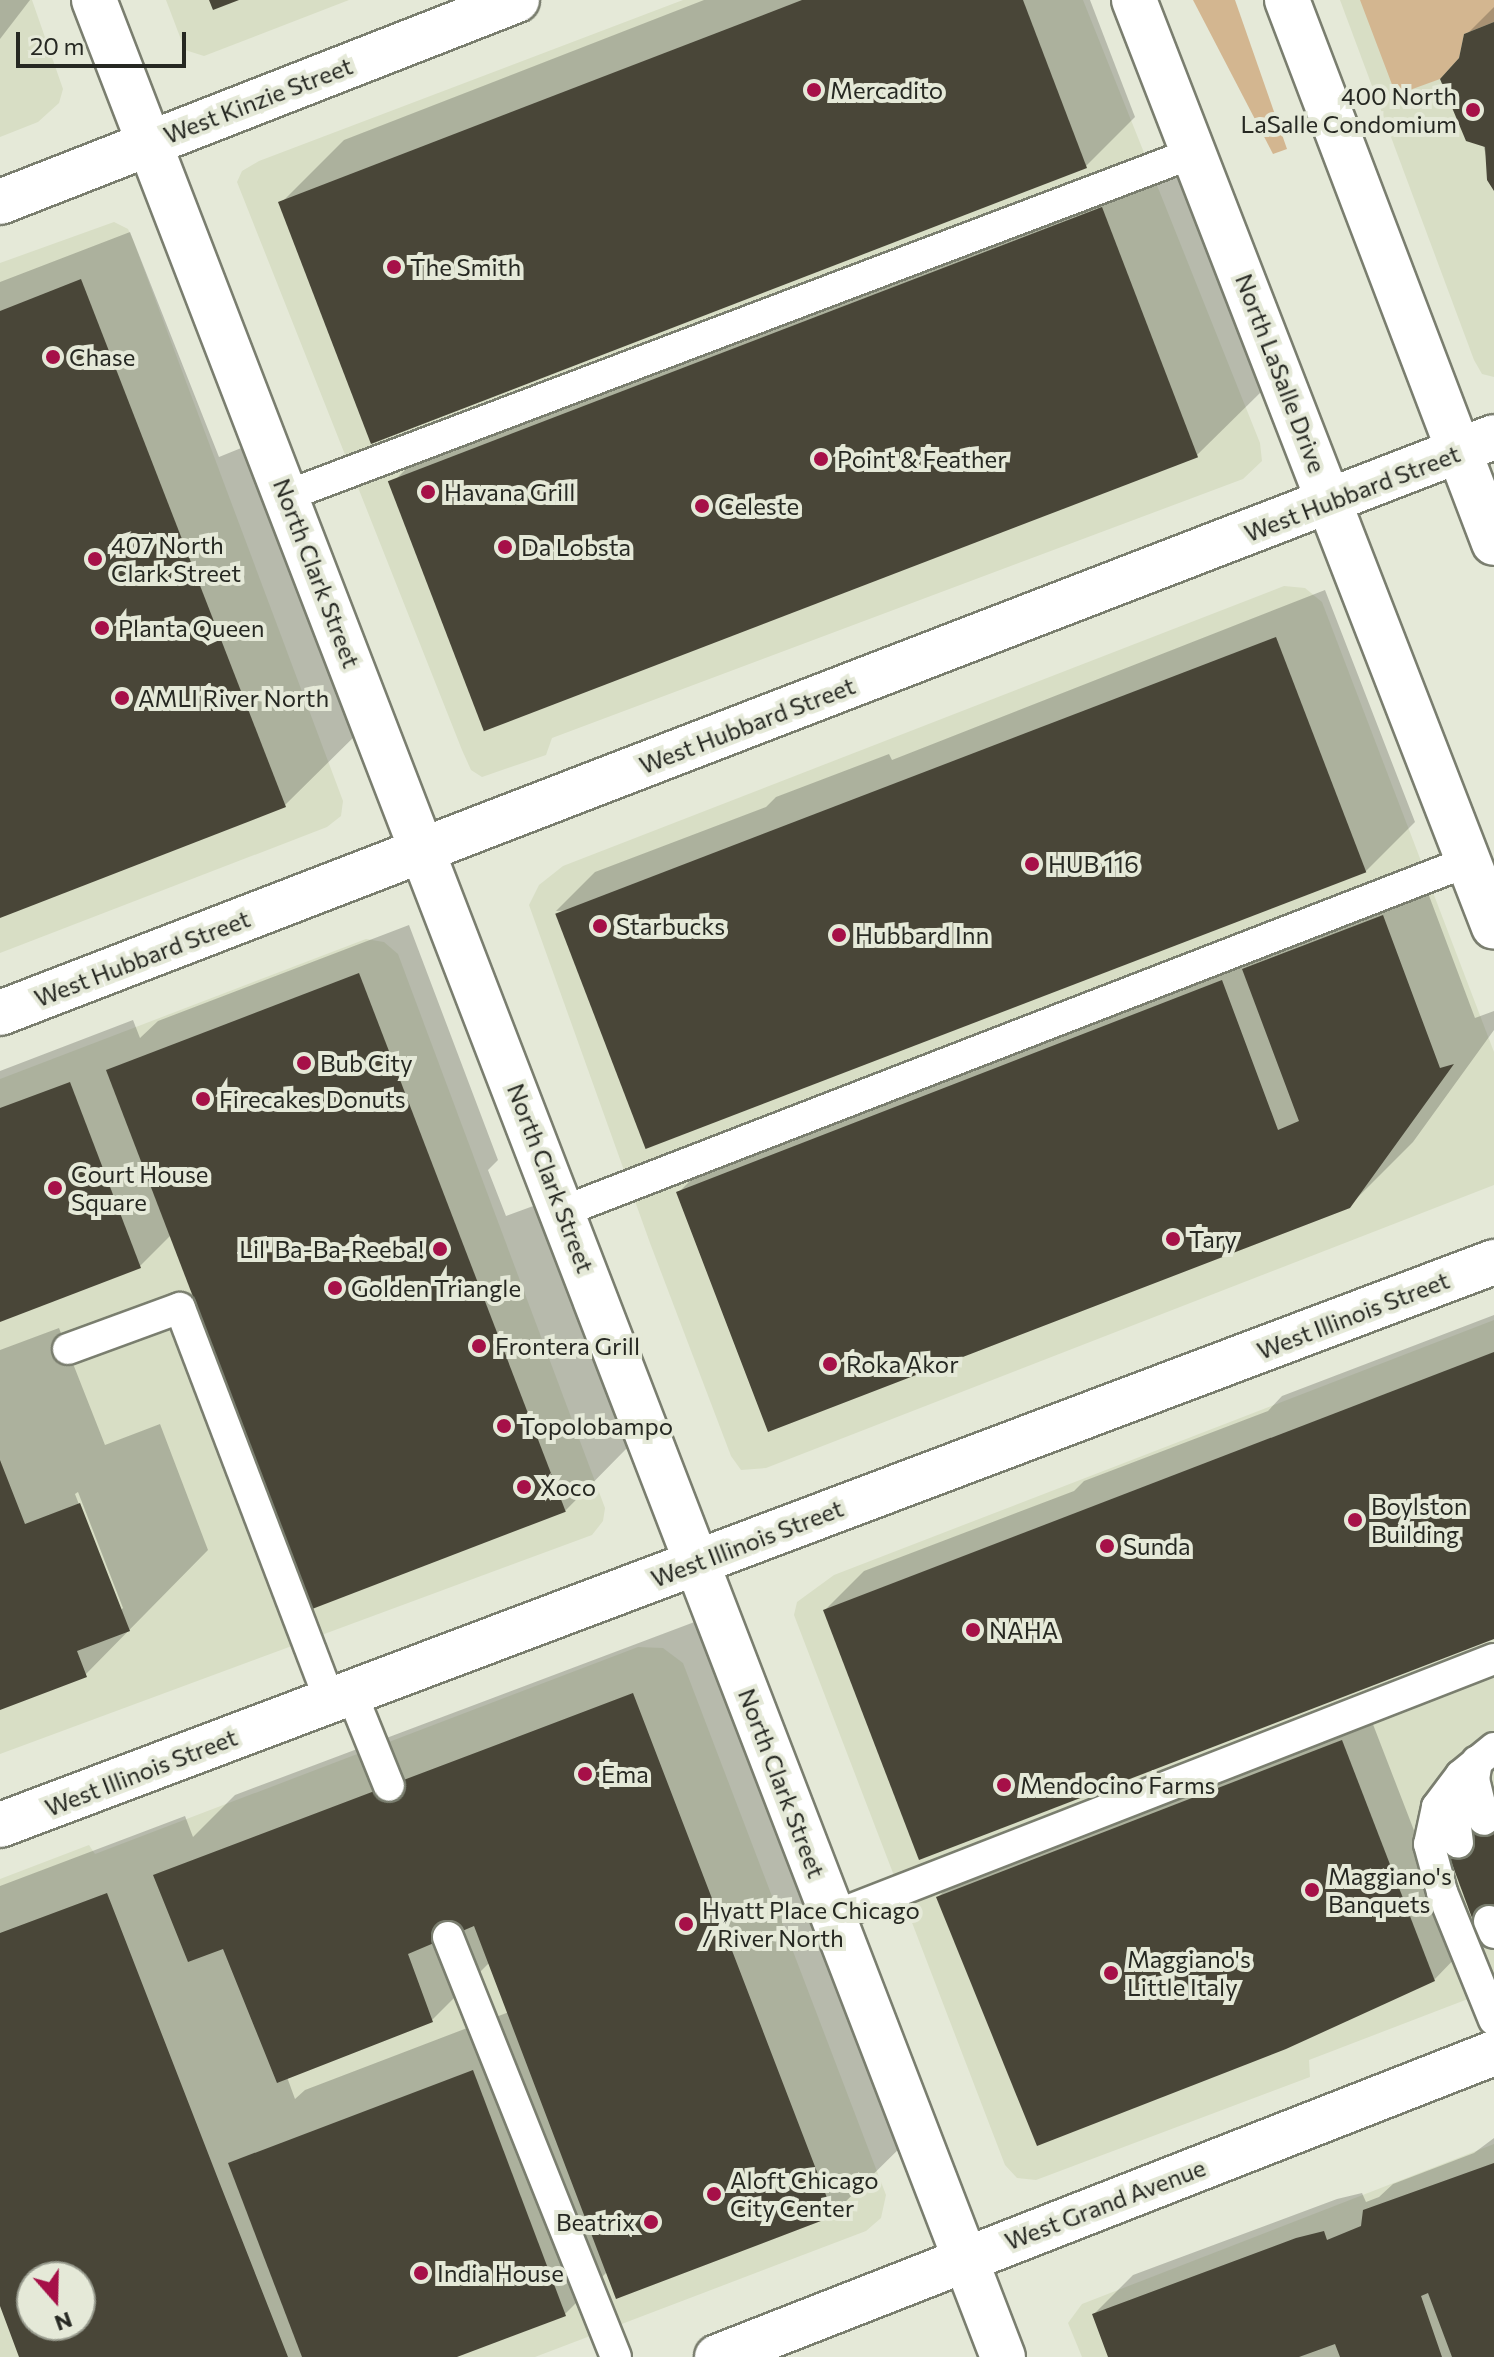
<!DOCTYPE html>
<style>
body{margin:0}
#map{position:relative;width:1494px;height:2357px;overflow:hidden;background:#e5e9d8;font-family:Commissioner,sans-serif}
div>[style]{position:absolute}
.built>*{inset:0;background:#d8dec5}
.green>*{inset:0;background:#d3b690}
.shadow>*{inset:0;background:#0003}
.building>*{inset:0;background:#494638;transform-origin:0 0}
.roads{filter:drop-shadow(2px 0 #7a7e6f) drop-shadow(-2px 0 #7a7e6f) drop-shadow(0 2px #7a7e6f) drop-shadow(0 -2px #7a7e6f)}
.service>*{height:30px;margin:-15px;padding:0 15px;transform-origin:15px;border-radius:15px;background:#fff}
.secondary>*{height:44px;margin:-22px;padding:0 22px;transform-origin:22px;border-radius:22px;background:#fff}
.dots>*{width:22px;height:22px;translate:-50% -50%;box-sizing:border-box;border:4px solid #e5e9d8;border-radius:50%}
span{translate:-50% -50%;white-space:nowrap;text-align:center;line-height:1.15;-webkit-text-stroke:8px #e5e9d8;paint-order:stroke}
.poi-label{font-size:24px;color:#262822}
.left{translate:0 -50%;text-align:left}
.right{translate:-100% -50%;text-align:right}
.street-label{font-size:24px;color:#262822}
.north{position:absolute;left:16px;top:2261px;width:80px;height:80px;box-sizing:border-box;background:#e5e9d8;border:2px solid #999c8f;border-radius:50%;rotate:160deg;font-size:22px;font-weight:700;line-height:32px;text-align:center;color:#262822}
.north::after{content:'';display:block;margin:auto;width:28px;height:36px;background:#a61048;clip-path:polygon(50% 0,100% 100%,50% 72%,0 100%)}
.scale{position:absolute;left:16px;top:32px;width:170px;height:36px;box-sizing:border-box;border:4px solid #262822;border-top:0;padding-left:10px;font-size:24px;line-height:28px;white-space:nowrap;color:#262822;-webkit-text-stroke:6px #e5e9d8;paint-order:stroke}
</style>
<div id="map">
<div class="built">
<i style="clip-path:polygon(0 0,32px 0,63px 89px,59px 103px,38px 122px,0 137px)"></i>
<i style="clip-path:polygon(166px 0,349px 0,204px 56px,185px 50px)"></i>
<i style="clip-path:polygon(683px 0,1083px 0,1260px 443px,1262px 461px,1243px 479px,552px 738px,546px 755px,482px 777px,471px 770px,462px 750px,237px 182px,242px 171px,259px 161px)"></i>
<i style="clip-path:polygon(1340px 0,1494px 0,1494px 377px,1482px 374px,1474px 360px)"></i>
<i style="clip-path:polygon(114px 222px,128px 229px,133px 240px,343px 801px,341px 816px,327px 827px,0 953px,0 263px)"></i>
<i style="clip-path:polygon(1284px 586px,1305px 588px,1322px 602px,1494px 1052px,1494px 1185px,766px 1468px,741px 1470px,731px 1456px,650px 1243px,529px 905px,539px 885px,563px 866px)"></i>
<i style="clip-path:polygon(366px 939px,384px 942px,398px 954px,605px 1508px,603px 1521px,592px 1535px,0 1754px,0 1079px)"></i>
<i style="clip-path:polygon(1494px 1320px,1494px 1989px,1309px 2060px,1310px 2077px,1036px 2180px,1017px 2178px,1005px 2165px,794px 1615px,797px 1602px,834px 1575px)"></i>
<i style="clip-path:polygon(evenodd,638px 1647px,663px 1648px,683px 1663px,886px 2195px,881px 2218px,866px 2231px,535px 2357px,0 2357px,0 1879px,89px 1845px,95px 1854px,638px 1647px,32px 2277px,80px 2277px,80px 2325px,32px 2325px,32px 2277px)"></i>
<i style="clip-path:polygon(1494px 2144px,1494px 2357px,1082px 2357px,1068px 2323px,1082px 2304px)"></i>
</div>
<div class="green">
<i style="clip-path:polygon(1193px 0,1235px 0,1287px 149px,1273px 154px)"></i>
<i style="clip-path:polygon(1360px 0,1494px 0,1494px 22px,1464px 34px,1459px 58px,1440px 79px,1396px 95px)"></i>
</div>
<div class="shadow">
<i style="clip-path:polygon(0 0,30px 0,0 39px)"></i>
<i style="clip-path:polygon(704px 0,1090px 0,1135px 117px,1086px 166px,281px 203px,344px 140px)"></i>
<i style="clip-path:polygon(1494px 7px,1494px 187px,1461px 59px,1466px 35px)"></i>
<i style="clip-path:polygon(1165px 145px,1261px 392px,1197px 455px,391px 484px,430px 445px,745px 308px)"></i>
<i style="clip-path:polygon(130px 232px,219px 457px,256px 442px,365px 726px,285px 805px,0 916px,0 282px)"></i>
<i style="clip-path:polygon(1325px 590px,1415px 822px,1366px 871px,556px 911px,595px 872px,766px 807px,776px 797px,889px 754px,892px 760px)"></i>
<i style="clip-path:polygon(1422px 877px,1475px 1018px,1494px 1011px,1494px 1030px,1413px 1142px,1349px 1206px,678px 1193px,741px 1130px)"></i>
<i style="clip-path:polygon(409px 925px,498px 1160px,488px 1170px,506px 1216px,536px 1205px,628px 1447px,565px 1511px,172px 1234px,140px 1266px,0 1319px,0 1071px,133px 1020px,140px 1038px,158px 1021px)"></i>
<i style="clip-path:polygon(1494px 1315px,1494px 1637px,825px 1610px,864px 1571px,1074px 1491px,1084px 1481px,1268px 1411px,1282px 1396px)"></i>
<i style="clip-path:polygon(evenodd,59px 1328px,105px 1445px,160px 1424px,208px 1550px,85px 1675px,0 1708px,0 1350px,59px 1328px,78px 1492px,123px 1608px,120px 1611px,75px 1494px,78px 1492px)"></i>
<i style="clip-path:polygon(evenodd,713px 1615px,913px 2135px,833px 2214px,608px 2271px,565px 2314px,452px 2357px,21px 2357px,0 2300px,0 1886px,185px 1816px,193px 1837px,235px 1795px,713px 1615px,490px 1962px,509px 2012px,305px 2090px,295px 2099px,287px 2077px,432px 2020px,490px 1962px,713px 1615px,32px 2277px,80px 2277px,80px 2325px,32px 2325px,32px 2277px)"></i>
<i style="clip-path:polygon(1369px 1714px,1461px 1952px,1434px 1980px,938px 1897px,1001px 1834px,1251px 1736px,1258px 1756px)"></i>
<i style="clip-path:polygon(1494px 2138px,1494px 2357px,1110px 2357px,1094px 2314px,1133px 2275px,1337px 2199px,1362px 2193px,1366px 2202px,1379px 2197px,1393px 2184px,1474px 2153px)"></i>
</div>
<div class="building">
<i style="clip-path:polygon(209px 0,239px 0,213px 10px)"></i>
<i style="clip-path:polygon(802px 0,1023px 0,1087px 168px,371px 444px,278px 202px)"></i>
<i style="clip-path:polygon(1494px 22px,1494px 191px,1487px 180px,1485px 147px,1466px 141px,1440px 79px,1459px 58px,1464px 34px)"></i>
<i style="left:1102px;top:207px;width:268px;height:765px;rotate:69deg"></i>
<i style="clip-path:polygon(81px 279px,286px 807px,0 918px,0 311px)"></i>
<i style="left:1276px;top:637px;width:252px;height:772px;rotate:69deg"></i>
<i style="clip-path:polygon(1383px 915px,1440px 1068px,1454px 1064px,1350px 1208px,768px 1432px,676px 1192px,1222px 980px,1278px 1130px,1299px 1121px,1242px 969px)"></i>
<i style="left:359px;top:973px;width:577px;height:271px;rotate:69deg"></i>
<i style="clip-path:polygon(70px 1082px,141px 1268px,0 1322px,0 1108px)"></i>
<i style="clip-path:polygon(1494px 1352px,1494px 1639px,919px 1860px,823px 1610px)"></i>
<i style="clip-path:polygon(0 1460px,25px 1524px,80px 1503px,130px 1631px,77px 1651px,87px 1677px,0 1710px)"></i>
<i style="clip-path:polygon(633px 1693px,834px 2216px,616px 2299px,474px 1926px,408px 1954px,433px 2022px,277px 2083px,223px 1949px,188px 1962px,153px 1875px)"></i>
<i style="clip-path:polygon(1342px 1740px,1435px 1981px,1286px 2049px,1037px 2146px,936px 1897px)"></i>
<i style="clip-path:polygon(1494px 1811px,1494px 1919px,1475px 1926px,1448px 1853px)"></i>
<i style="clip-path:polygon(evenodd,107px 1893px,220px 2184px,288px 2357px,19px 2357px,0 2306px,0 1933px,107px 1893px,32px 2277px,80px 2277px,80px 2325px,32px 2325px,32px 2277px)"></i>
<i style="clip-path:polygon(473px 2070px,566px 2316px,457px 2357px,302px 2357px,228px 2163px)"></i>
<i style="clip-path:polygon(1494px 2163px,1494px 2357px,1452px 2357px,1428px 2293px,1421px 2296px,1442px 2357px,1340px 2357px,1335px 2344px,1299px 2357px,1108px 2357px,1092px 2314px,1296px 2238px,1324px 2231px,1327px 2240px,1361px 2226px,1363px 2210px)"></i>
</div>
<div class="roads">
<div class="service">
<i style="left:286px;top:496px;width:973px;rotate:-20.71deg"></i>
<i style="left:564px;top:1211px;width:970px;rotate:-21.14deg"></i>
<i style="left:68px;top:1349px;width:119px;rotate:-20.1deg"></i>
<i style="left:180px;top:1308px;width:421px;rotate:69.1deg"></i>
<i style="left:351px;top:1692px;width:101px;rotate:68deg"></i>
<i style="left:1494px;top:1748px;width:43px;rotate:140.7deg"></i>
<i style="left:1461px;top:1775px;width:40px;rotate:127deg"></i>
<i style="left:1437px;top:1807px;width:38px;rotate:102deg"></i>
<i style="left:1429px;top:1844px;width:50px;rotate:74.8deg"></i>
<i style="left:1442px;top:1892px;width:138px;rotate:67.9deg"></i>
<i style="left:1477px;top:1761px;width:18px;rotate:99deg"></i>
<i style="left:1474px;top:1779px;width:42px;rotate:76.3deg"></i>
<i style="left:1451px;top:1789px;width:54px;rotate:82.6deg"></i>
<i style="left:834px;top:1916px;width:708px;rotate:-21.28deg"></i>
<i style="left:1489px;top:1921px;width:13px;rotate:67deg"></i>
<i style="left:448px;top:1937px;width:452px;rotate:68.2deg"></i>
</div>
<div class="secondary">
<i style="left:94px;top:0;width:2526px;rotate:68.91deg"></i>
<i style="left:1134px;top:0;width:994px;rotate:68.78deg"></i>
<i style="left:1287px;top:0;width:581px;rotate:69.13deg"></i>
<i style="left:0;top:202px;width:555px;rotate:-21.34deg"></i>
<i style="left:0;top:1013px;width:1601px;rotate:-21.08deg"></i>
<i style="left:0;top:1825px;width:1597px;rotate:-20.65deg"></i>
<i style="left:717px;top:2357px;width:834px;rotate:-21.37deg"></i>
</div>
</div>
<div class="dots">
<i style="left:814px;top:90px;background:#a61048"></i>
<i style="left:1473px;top:110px;background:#a61048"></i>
<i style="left:394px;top:267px;background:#a61048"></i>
<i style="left:53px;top:357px;background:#a61048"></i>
<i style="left:821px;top:459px;background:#a61048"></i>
<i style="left:428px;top:492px;background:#a61048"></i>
<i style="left:702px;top:506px;background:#a61048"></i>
<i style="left:505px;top:547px;background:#a61048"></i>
<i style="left:95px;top:559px;background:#a61048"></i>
<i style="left:102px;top:628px;background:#a61048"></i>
<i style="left:122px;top:698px;background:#a61048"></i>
<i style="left:1032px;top:864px;background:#a61048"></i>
<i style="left:600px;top:926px;background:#a61048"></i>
<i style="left:839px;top:935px;background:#a61048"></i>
<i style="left:304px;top:1063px;background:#a61048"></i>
<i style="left:203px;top:1099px;background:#a61048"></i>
<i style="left:55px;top:1188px;background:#a61048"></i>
<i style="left:1173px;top:1239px;background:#a61048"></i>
<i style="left:440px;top:1249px;background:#a61048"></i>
<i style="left:335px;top:1288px;background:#a61048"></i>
<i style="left:479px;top:1346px;background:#a61048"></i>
<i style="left:830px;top:1364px;background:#a61048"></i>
<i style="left:504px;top:1426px;background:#a61048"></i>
<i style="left:524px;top:1487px;background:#a61048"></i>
<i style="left:1355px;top:1520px;background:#a61048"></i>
<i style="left:1107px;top:1546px;background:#a61048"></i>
<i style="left:973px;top:1630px;background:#a61048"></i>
<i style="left:585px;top:1774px;background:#a61048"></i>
<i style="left:1004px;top:1785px;background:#a61048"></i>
<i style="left:1312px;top:1890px;background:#a61048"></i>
<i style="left:686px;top:1924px;background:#a61048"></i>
<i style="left:1111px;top:1973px;background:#a61048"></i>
<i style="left:714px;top:2194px;background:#a61048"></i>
<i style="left:651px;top:2222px;background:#a61048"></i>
<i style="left:421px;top:2273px;background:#a61048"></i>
</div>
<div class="poi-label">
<span class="left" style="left:830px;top:90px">Mercadito</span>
<span class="right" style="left:1457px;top:110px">400 North<br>LaSalle Condomium</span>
<span class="left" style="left:410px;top:267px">The Smith</span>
<span class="left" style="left:69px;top:357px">Chase</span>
<span class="left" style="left:837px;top:459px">Point &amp; Feather</span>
<span class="left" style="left:444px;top:492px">Havana Grill</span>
<span class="left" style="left:718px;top:506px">Celeste</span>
<span class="left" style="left:111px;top:559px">407 North<br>Clark Street</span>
<span class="left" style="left:521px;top:547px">Da Lobsta</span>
<span class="left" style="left:118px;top:628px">Planta Queen</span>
<span class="left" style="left:138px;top:698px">AMLI River North</span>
<span class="left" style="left:1048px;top:864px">HUB 116</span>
<span class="left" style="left:616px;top:926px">Starbucks</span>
<span class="left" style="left:855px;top:935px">Hubbard Inn</span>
<span class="left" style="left:320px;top:1063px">Bub City</span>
<span class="left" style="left:219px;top:1099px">Firecakes Donuts</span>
<span class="left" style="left:71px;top:1188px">Court House<br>Square</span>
<span class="left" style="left:1189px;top:1239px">Tary</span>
<span class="right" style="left:424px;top:1249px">Lil' Ba-Ba-Reeba!</span>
<span class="left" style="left:351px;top:1288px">Golden Triangle</span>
<span class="left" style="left:495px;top:1346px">Frontera Grill</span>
<span class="left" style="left:846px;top:1364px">Roka Akor</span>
<span class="left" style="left:520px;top:1426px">Topolobampo</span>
<span class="left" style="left:540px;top:1487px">Xoco</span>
<span class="left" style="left:1371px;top:1520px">Boylston<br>Building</span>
<span class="left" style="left:1123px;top:1546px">Sunda</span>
<span class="left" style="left:989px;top:1630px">NAHA</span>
<span class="left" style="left:601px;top:1774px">Ema</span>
<span class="left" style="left:1020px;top:1785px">Mendocino Farms</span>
<span class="left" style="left:1328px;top:1890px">Maggiano's<br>Banquets</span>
<span class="left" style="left:702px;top:1924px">Hyatt Place Chicago<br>/ River North</span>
<span class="left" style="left:1127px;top:1973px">Maggiano's<br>Little Italy</span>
<span class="left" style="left:730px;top:2194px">Aloft Chicago<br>City Center</span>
<span class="right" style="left:635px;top:2222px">Beatrix</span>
<span class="left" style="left:437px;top:2273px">India House</span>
</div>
<div class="street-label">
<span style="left:258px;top:100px;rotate:-21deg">West Kinzie Street</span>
<span style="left:1281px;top:373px;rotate:69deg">North LaSalle Drive</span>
<span style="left:1352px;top:493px;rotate:-21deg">West Hubbard Street</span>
<span style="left:317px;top:573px;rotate:69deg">North Clark Street</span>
<span style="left:747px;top:725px;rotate:-21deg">West Hubbard Street</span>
<span style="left:142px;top:958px;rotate:-21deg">West Hubbard Street</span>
<span style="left:551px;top:1178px;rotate:69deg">North Clark Street</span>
<span style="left:1353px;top:1315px;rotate:-21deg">West Illinois Street</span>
<span style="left:747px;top:1543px;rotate:-21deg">West Illinois Street</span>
<span style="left:141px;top:1772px;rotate:-21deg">West Illinois Street</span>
<span style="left:782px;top:1783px;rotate:69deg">North Clark Street</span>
<span style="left:1105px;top:2204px;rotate:-21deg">West Grand Avenue</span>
</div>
<div class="north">N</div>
<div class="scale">20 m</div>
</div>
